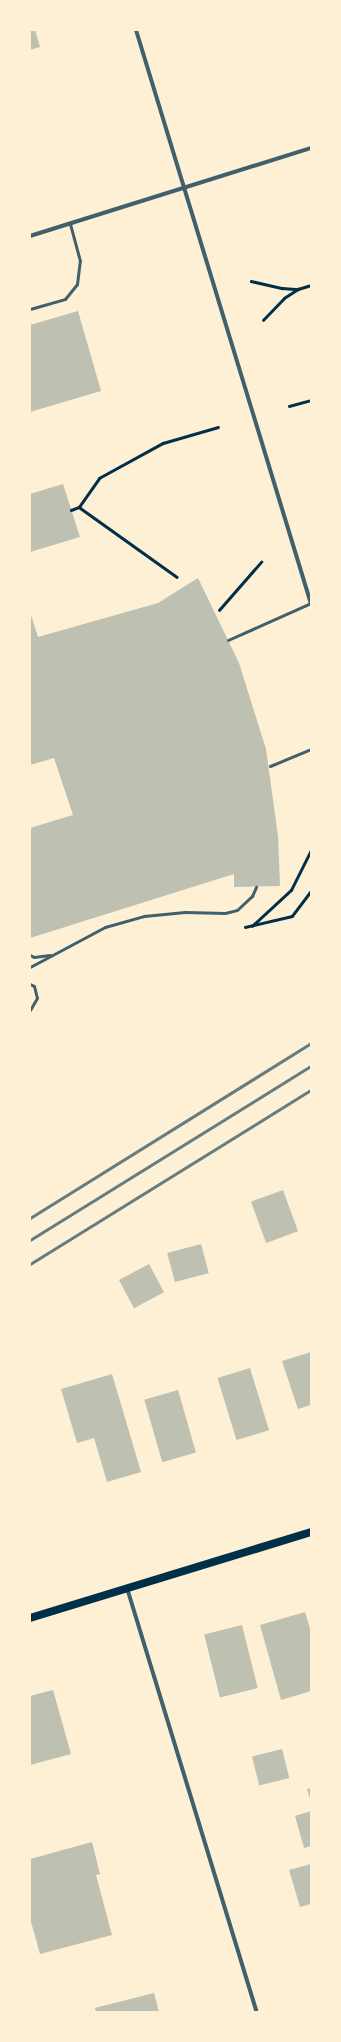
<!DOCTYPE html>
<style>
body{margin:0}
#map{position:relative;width:341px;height:2042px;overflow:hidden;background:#fdf0d5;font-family:"Golos Text",sans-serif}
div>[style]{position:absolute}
.building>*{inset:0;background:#bec0b2;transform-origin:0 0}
.path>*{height:2.5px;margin:-1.25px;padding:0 1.25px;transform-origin:1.25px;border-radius:1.25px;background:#003049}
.service>*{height:3px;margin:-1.5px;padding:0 1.5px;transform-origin:1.5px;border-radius:1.5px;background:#3f606c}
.minor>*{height:4px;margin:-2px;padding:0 2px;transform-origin:2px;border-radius:2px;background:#3f606c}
.secondary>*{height:8px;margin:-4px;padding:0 4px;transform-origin:4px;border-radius:4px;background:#003049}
.rail>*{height:3px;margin:-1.5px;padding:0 1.5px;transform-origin:1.5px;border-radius:1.5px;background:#657d81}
span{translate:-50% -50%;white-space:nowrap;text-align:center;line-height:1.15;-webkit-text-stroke:3px #fdf0d5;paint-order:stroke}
.frame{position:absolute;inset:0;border:31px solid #fdf0d5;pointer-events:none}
</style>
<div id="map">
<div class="building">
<i style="clip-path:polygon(30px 30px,35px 30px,40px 47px,30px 50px)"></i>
<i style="clip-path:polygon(78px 311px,101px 391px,30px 412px,30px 325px)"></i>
<i style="clip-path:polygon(63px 484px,80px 537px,30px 552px,30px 494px)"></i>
<i style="clip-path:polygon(198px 578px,239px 663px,266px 749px,278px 836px,280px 886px,234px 887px,234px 874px,30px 938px,30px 828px,73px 815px,54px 758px,30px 765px,30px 612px,38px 637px,158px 603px)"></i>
<i style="left:283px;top:1190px;width:44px;height:34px;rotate:70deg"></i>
<i style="left:201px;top:1244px;width:30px;height:35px;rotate:75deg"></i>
<i style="left:149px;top:1264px;width:32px;height:34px;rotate:62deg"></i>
<i style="clip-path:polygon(311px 1352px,311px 1405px,298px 1409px,282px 1361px)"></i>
<i style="left:250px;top:1368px;width:65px;height:34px;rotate:73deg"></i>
<i style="clip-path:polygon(112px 1374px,141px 1472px,107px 1482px,94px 1438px,77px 1443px,61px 1389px)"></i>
<i style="left:178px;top:1390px;width:65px;height:35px;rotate:74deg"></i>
<i style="clip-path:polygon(305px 1612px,311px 1632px,311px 1691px,281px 1700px,260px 1625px)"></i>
<i style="left:242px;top:1625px;width:65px;height:39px;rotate:76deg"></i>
<i style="clip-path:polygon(53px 1690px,71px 1754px,30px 1765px,30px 1696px)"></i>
<i style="left:282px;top:1749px;width:30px;height:31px;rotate:76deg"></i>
<i style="clip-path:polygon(311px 1788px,311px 1802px,307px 1789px)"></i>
<i style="clip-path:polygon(311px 1811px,311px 1846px,304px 1848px,295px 1816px)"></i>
<i style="clip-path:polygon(92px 1842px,100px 1874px,96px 1875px,112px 1935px,40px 1954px,30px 1918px,30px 1859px)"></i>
<i style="clip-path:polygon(311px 1864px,311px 1904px,300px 1907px,289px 1870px)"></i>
<i style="clip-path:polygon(154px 1993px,159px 2012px,96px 2012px,95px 2008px)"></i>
</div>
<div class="path">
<i style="left:251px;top:281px;width:32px;rotate:13deg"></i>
<i style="left:282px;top:288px;width:16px;rotate:4deg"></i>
<i style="left:298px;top:289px;width:14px;rotate:-17deg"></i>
<i style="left:263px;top:320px;width:30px;rotate:-46deg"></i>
<i style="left:284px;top:298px;width:17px;rotate:-33deg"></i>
<i style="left:289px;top:406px;width:23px;rotate:-15deg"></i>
<i style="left:79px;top:507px;width:120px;rotate:35.5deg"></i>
<i style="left:71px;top:510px;width:9px;rotate:-21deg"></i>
<i style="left:79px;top:507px;width:35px;rotate:-55deg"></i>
<i style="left:99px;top:478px;width:73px;rotate:-28.7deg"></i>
<i style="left:163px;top:443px;width:57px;rotate:-16.2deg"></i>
<i style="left:219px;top:610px;width:64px;rotate:-48.8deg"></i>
<i style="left:252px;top:926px;width:53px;rotate:-42.7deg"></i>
<i style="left:291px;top:890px;width:45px;rotate:-63.4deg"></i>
<i style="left:245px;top:927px;width:48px;rotate:-13.2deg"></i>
<i style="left:292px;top:916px;width:31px;rotate:-53deg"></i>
</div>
<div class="service">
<i style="left:30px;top:309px;width:36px;rotate:-16deg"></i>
<i style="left:65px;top:299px;width:19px;rotate:-51deg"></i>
<i style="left:77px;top:284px;width:23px;rotate:-83deg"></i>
<i style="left:80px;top:261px;width:38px;rotate:-105deg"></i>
<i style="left:228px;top:640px;width:91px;rotate:-24deg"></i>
<i style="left:270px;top:766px;width:44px;rotate:-22.5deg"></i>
<i style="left:30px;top:955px;width:4px;rotate:27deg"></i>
<i style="left:34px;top:957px;width:16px;rotate:-7deg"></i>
<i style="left:30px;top:967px;width:85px;rotate:-28.1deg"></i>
<i style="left:105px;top:927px;width:41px;rotate:-15.8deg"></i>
<i style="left:144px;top:916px;width:41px;rotate:-5.6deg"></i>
<i style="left:185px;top:912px;width:40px;rotate:1.4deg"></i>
<i style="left:225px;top:913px;width:12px;rotate:-14deg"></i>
<i style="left:237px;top:910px;width:21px;rotate:-43deg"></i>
<i style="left:252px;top:896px;width:10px;rotate:-66deg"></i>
<i style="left:30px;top:984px;width:4px;rotate:27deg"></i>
<i style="left:34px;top:986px;width:12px;rotate:76deg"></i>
<i style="left:37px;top:998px;width:14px;rotate:120deg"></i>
</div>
<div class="minor">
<i style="left:136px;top:30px;width:600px;rotate:73.04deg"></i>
<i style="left:30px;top:236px;width:294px;rotate:-17.4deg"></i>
<i style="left:127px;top:1588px;width:443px;rotate:73deg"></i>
</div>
<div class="secondary">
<i style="left:30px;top:1618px;width:294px;rotate:-17deg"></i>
</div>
<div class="rail">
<i style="left:30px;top:1218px;width:331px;rotate:-31.9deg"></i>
<i style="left:30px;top:1240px;width:331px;rotate:-31.8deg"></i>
<i style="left:30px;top:1264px;width:331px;rotate:-31.8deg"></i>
</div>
<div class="frame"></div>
</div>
